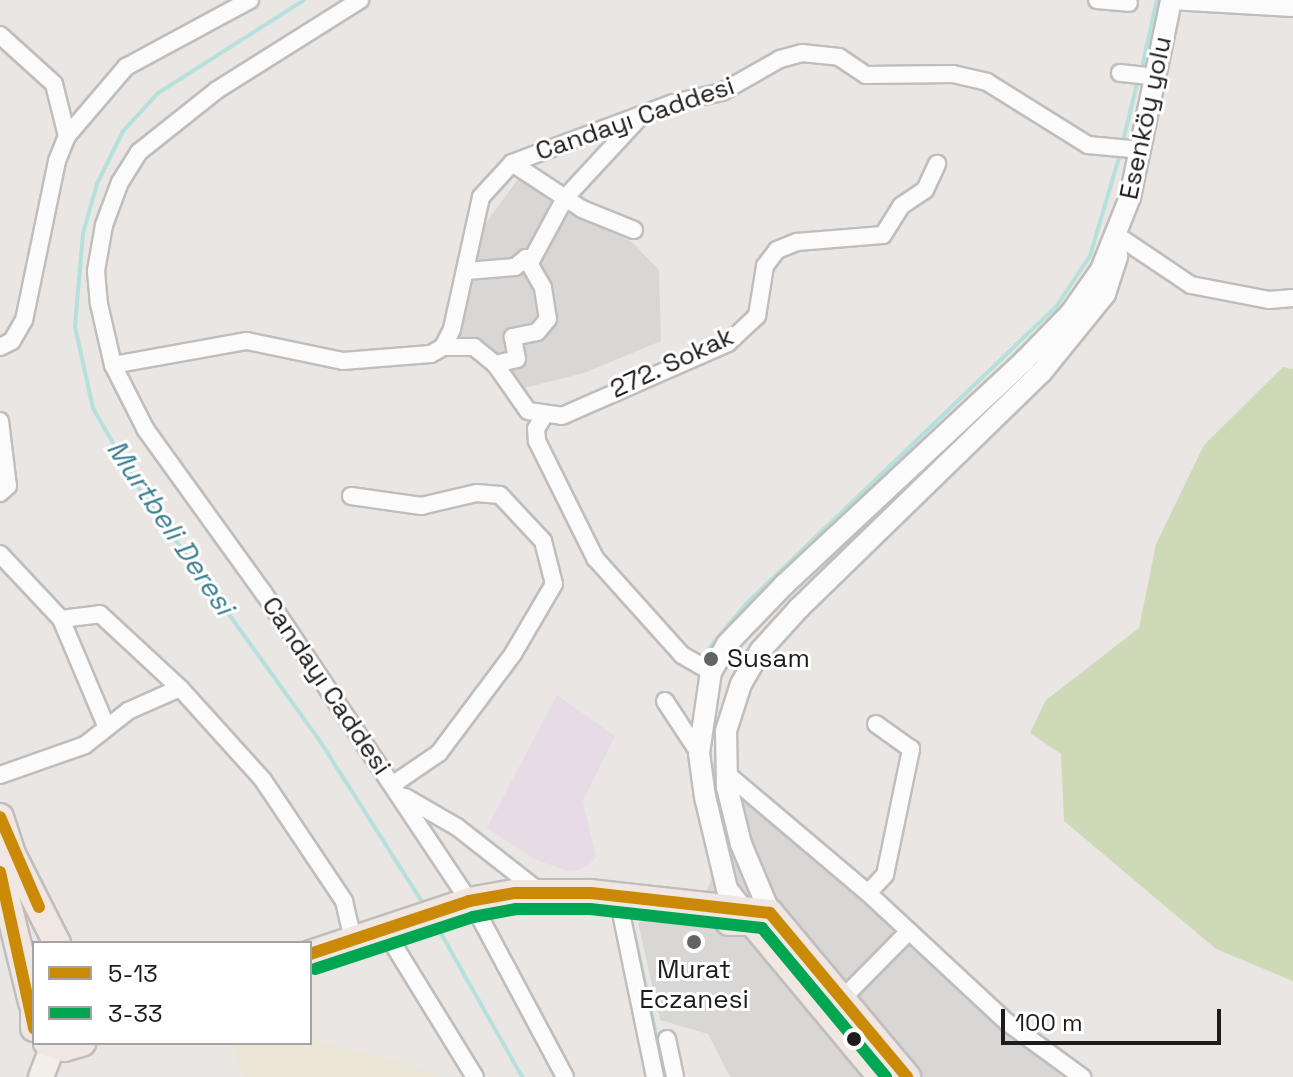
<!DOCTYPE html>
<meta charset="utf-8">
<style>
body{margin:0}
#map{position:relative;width:1293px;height:1077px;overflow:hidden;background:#eae6e4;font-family:"Space Grotesk",sans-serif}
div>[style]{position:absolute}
.residential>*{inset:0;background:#d9d6d6}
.industrial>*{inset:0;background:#e7dbe6}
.farmland>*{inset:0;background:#ece6d6}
.forest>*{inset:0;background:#cedab7}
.stream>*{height:4px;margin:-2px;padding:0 2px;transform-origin:2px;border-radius:2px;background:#b5e0dc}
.roads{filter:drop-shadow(2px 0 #c0bebd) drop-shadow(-2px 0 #c0bebd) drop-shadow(0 2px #c0bebd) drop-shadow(0 -2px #c0bebd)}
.minor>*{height:16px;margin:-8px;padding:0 8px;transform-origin:8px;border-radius:8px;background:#fcfbfb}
.tertiary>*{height:20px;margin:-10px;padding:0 10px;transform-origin:10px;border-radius:10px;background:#fcfbfb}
.secondary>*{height:24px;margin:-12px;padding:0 12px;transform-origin:12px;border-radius:12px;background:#f2efe8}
.primary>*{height:26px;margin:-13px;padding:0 13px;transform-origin:13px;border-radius:13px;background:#f0e6e2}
.bus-1>*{height:12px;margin:-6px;padding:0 6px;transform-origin:6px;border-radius:6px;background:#cb8a06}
.bus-2>*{height:12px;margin:-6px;padding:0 6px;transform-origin:6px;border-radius:6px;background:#00a651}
.dots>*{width:22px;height:22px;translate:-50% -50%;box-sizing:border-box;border:4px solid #fff;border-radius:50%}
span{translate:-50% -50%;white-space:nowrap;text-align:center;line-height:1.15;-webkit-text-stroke:6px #fff;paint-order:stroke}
.street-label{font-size:26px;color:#1c1c1c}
.poi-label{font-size:26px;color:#1c1c1c}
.left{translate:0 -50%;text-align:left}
.water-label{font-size:28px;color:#3a7f8f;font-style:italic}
.legend{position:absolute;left:32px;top:941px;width:280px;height:104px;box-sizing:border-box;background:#fff;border:2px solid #a4a4a4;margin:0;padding:10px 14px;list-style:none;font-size:24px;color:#1c1c1c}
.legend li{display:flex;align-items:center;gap:16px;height:40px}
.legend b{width:40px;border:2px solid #a4a4a4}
.scale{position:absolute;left:1001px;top:1009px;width:220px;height:36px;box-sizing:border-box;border:4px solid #1c1c1c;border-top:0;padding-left:10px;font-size:24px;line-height:28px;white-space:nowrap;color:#1c1c1c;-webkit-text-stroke:6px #fff;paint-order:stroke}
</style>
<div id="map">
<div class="residential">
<i style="clip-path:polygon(524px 171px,563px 212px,599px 224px,633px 243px,659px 270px,661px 341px,584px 373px,512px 391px,474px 348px,443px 347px,459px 329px,483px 227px)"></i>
<i style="clip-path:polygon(699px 753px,726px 773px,1082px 1077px,730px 1077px,708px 1034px,660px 1020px,638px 923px,692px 906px,704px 897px,717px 866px)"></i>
</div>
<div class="industrial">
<i style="clip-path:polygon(557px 695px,615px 736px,583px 801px,596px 857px,588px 866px,571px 872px,534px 859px,487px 828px)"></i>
</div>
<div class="farmland">
<i style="clip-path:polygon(310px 1039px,403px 1063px,440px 1077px,243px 1077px,232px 1043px)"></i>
</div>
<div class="forest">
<i style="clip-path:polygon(1283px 367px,1293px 369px,1293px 981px,1216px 949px,1064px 821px,1061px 754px,1030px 733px,1046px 700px,1139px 628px,1156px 544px,1204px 445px)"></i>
</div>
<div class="stream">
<i style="left:304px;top:0;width:173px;rotate:147.5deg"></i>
<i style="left:158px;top:93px;width:52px;rotate:132.6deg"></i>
<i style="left:123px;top:131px;width:59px;rotate:116.1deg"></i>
<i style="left:97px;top:184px;width:51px;rotate:105.9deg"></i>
<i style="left:83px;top:233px;width:94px;rotate:94.9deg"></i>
<i style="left:75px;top:327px;width:83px;rotate:77.5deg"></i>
<i style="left:93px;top:408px;width:97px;rotate:60.3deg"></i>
<i style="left:141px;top:492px;width:303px;rotate:54.3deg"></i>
<i style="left:318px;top:738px;width:198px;rotate:57.6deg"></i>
<i style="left:1141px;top:72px;width:74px;rotate:-77.5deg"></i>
<i style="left:1122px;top:145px;width:67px;rotate:-76.2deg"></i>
<i style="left:710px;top:647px;width:57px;rotate:-49.9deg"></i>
<i style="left:747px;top:603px;width:428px;rotate:-43.8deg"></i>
<i style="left:1056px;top:307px;width:61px;rotate:-56.3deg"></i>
<i style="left:1090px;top:256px;width:106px;rotate:-73.6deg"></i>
<i style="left:435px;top:923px;width:177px;rotate:60.5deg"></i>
<i style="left:634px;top:932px;width:148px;rotate:77.9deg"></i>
</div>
<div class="roads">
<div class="minor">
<i style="left:360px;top:0;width:169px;rotate:147.8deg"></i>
<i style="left:217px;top:90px;width:100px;rotate:141.5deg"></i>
<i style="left:139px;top:152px;width:36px;rotate:122deg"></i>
<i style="left:120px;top:182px;width:46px;rotate:110.4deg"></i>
<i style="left:104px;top:225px;width:47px;rotate:99.9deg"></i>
<i style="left:96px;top:271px;width:33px;rotate:85deg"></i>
<i style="left:99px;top:304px;width:63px;rotate:77.1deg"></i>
<i style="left:113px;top:365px;width:73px;rotate:63.1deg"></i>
<i style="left:146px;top:430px;width:200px;rotate:54.2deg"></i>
<i style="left:263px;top:592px;width:371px;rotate:56.3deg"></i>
<i style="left:1097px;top:0;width:32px;rotate:5deg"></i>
<i style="left:1171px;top:1px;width:122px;rotate:3.3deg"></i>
<i style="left:0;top:35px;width:73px;rotate:42.2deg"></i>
<i style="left:54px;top:84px;width:54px;rotate:76deg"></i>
<i style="left:67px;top:136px;width:27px;rotate:112deg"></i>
<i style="left:57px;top:161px;width:162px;rotate:101.7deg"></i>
<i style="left:24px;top:320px;width:24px;rotate:120deg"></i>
<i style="left:12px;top:341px;width:13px;rotate:153deg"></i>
<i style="left:1120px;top:73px;width:36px;rotate:6deg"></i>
<i style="left:67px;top:136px;width:91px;rotate:-49.5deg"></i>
<i style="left:126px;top:67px;width:141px;rotate:-28.4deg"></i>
<i style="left:512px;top:163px;width:84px;rotate:33.3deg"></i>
<i style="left:582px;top:209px;width:56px;rotate:22deg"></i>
<i style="left:1118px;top:236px;width:88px;rotate:33.9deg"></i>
<i style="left:1191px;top:285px;width:79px;rotate:10.9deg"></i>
<i style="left:1269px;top:300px;width:24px;rotate:-5deg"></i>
<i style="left:531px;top:261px;width:72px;rotate:-61.6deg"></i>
<i style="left:565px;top:198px;width:110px;rotate:-47.2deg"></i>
<i style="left:467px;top:271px;width:48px;rotate:-4.8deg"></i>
<i style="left:515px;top:267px;width:14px;rotate:-39deg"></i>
<i style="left:526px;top:258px;width:34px;rotate:60deg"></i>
<i style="left:543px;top:288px;width:31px;rotate:81deg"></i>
<i style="left:548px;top:319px;width:17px;rotate:130deg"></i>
<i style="left:537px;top:332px;width:25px;rotate:168deg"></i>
<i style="left:513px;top:337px;width:22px;rotate:80deg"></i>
<i style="left:517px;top:359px;width:23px;rotate:167deg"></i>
<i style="left:443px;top:347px;width:31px"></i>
<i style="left:474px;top:347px;width:27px;rotate:39deg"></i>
<i style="left:495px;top:364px;width:57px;rotate:54.9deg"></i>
<i style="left:528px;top:411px;width:34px;rotate:8deg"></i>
<i style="left:562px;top:416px;width:181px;rotate:-23.7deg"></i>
<i style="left:728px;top:343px;width:40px;rotate:-43deg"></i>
<i style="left:757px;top:316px;width:51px;rotate:-80.9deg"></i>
<i style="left:765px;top:266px;width:20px;rotate:-53deg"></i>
<i style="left:777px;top:250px;width:22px;rotate:-22deg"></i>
<i style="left:797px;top:242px;width:86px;rotate:-4.7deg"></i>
<i style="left:883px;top:235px;width:34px;rotate:-58deg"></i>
<i style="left:901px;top:206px;width:29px;rotate:-34deg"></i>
<i style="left:925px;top:190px;width:29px;rotate:-65deg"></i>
<i style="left:113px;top:365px;width:136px;rotate:-10.2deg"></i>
<i style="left:247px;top:341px;width:98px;rotate:11.8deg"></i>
<i style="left:343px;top:361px;width:88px;rotate:-4.5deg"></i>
<i style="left:431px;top:354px;width:14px;rotate:-30deg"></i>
<i style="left:443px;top:347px;width:20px;rotate:-63deg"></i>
<i style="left:452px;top:329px;width:135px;rotate:-77.6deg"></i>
<i style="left:481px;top:197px;width:46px;rotate:-47.6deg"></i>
<i style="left:512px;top:163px;width:172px;rotate:-20.4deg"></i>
<i style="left:673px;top:103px;width:50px;rotate:-12.7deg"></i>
<i style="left:722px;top:92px;width:67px;rotate:-29.6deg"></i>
<i style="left:780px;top:59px;width:23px;rotate:-15deg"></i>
<i style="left:802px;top:53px;width:37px;rotate:6deg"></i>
<i style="left:839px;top:57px;width:32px;rotate:34deg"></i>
<i style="left:866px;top:75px;width:87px;rotate:-0.7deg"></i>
<i style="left:953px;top:74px;width:35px;rotate:13deg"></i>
<i style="left:987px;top:82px;width:119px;rotate:32deg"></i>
<i style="left:1088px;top:145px;width:54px;rotate:5.3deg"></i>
<i style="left:544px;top:416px;width:15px;rotate:122deg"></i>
<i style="left:536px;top:429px;width:12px;rotate:85deg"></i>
<i style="left:537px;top:441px;width:131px;rotate:63.6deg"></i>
<i style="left:595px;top:558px;width:130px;rotate:48.1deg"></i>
<i style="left:682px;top:655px;width:34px;rotate:30deg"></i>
<i style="left:0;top:421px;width:65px;rotate:83deg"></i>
<i style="left:8px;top:486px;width:11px;rotate:139deg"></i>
<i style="left:351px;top:496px;width:71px;rotate:8.1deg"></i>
<i style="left:421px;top:506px;width:57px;rotate:-13.1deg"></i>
<i style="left:477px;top:493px;width:23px;rotate:5deg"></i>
<i style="left:500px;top:495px;width:63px;rotate:46.9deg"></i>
<i style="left:543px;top:541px;width:44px;rotate:75.7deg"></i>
<i style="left:554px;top:584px;width:81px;rotate:120.4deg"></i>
<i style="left:513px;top:654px;width:124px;rotate:126.8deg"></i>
<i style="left:439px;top:753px;width:57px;rotate:145.8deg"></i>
<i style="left:0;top:554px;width:89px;rotate:46.8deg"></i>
<i style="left:61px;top:619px;width:118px;rotate:67.1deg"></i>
<i style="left:61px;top:619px;width:39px;rotate:-7deg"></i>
<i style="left:100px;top:614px;width:109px;rotate:42.8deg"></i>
<i style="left:665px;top:701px;width:62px;rotate:56.8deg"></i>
<i style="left:726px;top:773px;width:186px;rotate:40.2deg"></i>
<i style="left:868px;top:893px;width:191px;rotate:42.9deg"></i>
<i style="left:1008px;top:1023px;width:92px;rotate:36.1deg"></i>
<i style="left:0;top:775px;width:90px;rotate:-19.4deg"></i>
<i style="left:85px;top:745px;width:55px;rotate:-38.3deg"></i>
<i style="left:128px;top:711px;width:57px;rotate:-23.9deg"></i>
<i style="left:180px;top:688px;width:124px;rotate:47.9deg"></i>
<i style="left:263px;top:780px;width:146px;rotate:56.2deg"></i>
<i style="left:344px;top:901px;width:39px;rotate:77deg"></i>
<i style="left:405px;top:797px;width:60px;rotate:30deg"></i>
<i style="left:457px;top:827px;width:105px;rotate:38.1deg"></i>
<i style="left:868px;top:893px;width:25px;rotate:-47deg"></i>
<i style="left:885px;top:875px;width:129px;rotate:-78.3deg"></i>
<i style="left:911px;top:749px;width:43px;rotate:-144.5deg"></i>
<i style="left:620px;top:908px;width:173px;rotate:78.3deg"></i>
<i style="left:477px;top:912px;width:187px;rotate:61.9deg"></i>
<i style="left:390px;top:939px;width:162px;rotate:58.4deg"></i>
<i style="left:842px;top:999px;width:93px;rotate:-45.4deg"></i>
<i style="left:667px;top:1039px;width:39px;rotate:78deg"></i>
</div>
<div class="tertiary">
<i style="left:770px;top:913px;width:75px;rotate:-112.8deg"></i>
<i style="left:741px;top:844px;width:59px;rotate:-103.8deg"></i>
<i style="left:727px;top:787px;width:56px;rotate:-91deg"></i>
<i style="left:726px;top:731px;width:49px;rotate:-72.3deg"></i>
<i style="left:741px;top:684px;width:39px;rotate:-60deg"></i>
<i style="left:761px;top:650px;width:57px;rotate:-47.9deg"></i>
<i style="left:799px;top:608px;width:337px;rotate:-44.2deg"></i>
<i style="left:1041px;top:373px;width:102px;rotate:-51deg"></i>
<i style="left:1105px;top:294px;width:40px;rotate:-72deg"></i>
<i style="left:748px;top:916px;width:34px;rotate:-128deg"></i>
<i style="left:727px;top:889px;width:95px;rotate:-103.4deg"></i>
<i style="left:705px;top:797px;width:44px;rotate:-97.8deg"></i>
<i style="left:699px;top:753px;width:82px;rotate:-81.6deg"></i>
<i style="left:711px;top:672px;width:32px;rotate:-60deg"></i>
<i style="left:727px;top:644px;width:83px;rotate:-46deg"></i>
<i style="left:785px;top:584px;width:327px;rotate:-43deg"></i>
<i style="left:1024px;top:361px;width:66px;rotate:-45.6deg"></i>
<i style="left:1070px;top:314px;width:54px;rotate:-54.8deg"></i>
<i style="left:1101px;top:270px;width:79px;rotate:-68.3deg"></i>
<i style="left:1130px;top:197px;width:201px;rotate:-78.2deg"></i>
</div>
<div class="secondary">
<i style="left:41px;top:1077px;width:33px;rotate:-69deg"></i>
</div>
<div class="primary">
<i style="left:0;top:817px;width:39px;rotate:72deg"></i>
<i style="left:12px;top:854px;width:100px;rotate:63.2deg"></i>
<i style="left:0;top:872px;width:134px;rotate:76.2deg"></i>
<i style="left:729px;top:922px;width:23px"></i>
<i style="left:752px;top:922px;width:202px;rotate:50.2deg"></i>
<i style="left:310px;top:954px;width:168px;rotate:-18.4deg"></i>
<i style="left:469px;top:901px;width:47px;rotate:-9.9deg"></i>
<i style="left:515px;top:893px;width:76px"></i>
<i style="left:591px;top:893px;width:180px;rotate:6.4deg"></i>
<i style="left:770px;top:913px;width:214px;rotate:50.1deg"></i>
<i style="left:34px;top:999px;width:29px;rotate:90deg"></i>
<i style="left:47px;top:1043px;width:18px;rotate:16deg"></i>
<i style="left:64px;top:1048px;width:19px;rotate:-16deg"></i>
</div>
</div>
<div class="bus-1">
<i style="left:0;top:817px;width:98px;rotate:66.6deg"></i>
<i style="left:0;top:872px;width:160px;rotate:77.7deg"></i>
<i style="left:310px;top:954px;width:168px;rotate:-18.4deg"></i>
<i style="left:469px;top:901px;width:47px;rotate:-9.9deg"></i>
<i style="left:515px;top:893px;width:76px"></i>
<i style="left:591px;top:893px;width:180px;rotate:6.4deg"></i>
<i style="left:770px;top:913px;width:214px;rotate:50.1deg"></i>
</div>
<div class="bus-2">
<i style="left:315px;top:969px;width:166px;rotate:-18.2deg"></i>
<i style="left:473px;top:917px;width:44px;rotate:-10.5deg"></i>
<i style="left:516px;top:909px;width:74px"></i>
<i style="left:590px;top:909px;width:173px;rotate:6.3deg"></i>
<i style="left:762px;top:928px;width:194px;rotate:50.2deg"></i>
</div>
<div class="dots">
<i style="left:711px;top:659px;background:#646362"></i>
<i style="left:694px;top:942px;background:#646362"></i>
<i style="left:854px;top:1039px;background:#1c1c1c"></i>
</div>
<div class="street-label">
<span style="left:1146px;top:118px;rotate:-78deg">Esenköy yolu</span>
<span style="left:635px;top:119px;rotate:-19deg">Candayı Caddesi</span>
<span style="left:672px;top:363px;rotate:-25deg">272. Sokak</span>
<span style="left:326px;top:686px;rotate:56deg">Candayı Caddesi</span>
</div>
<div class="poi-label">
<span class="left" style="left:727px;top:659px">Susam</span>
<span style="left:694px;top:985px">Murat<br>Eczanesi</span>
</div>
<div class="water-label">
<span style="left:171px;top:527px;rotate:56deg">Murtbeli Deresi</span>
</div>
<ul class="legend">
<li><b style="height:10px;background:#cb8a06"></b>5-13</li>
<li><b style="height:10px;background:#00a651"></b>3-33</li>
</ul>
<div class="scale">100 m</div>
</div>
